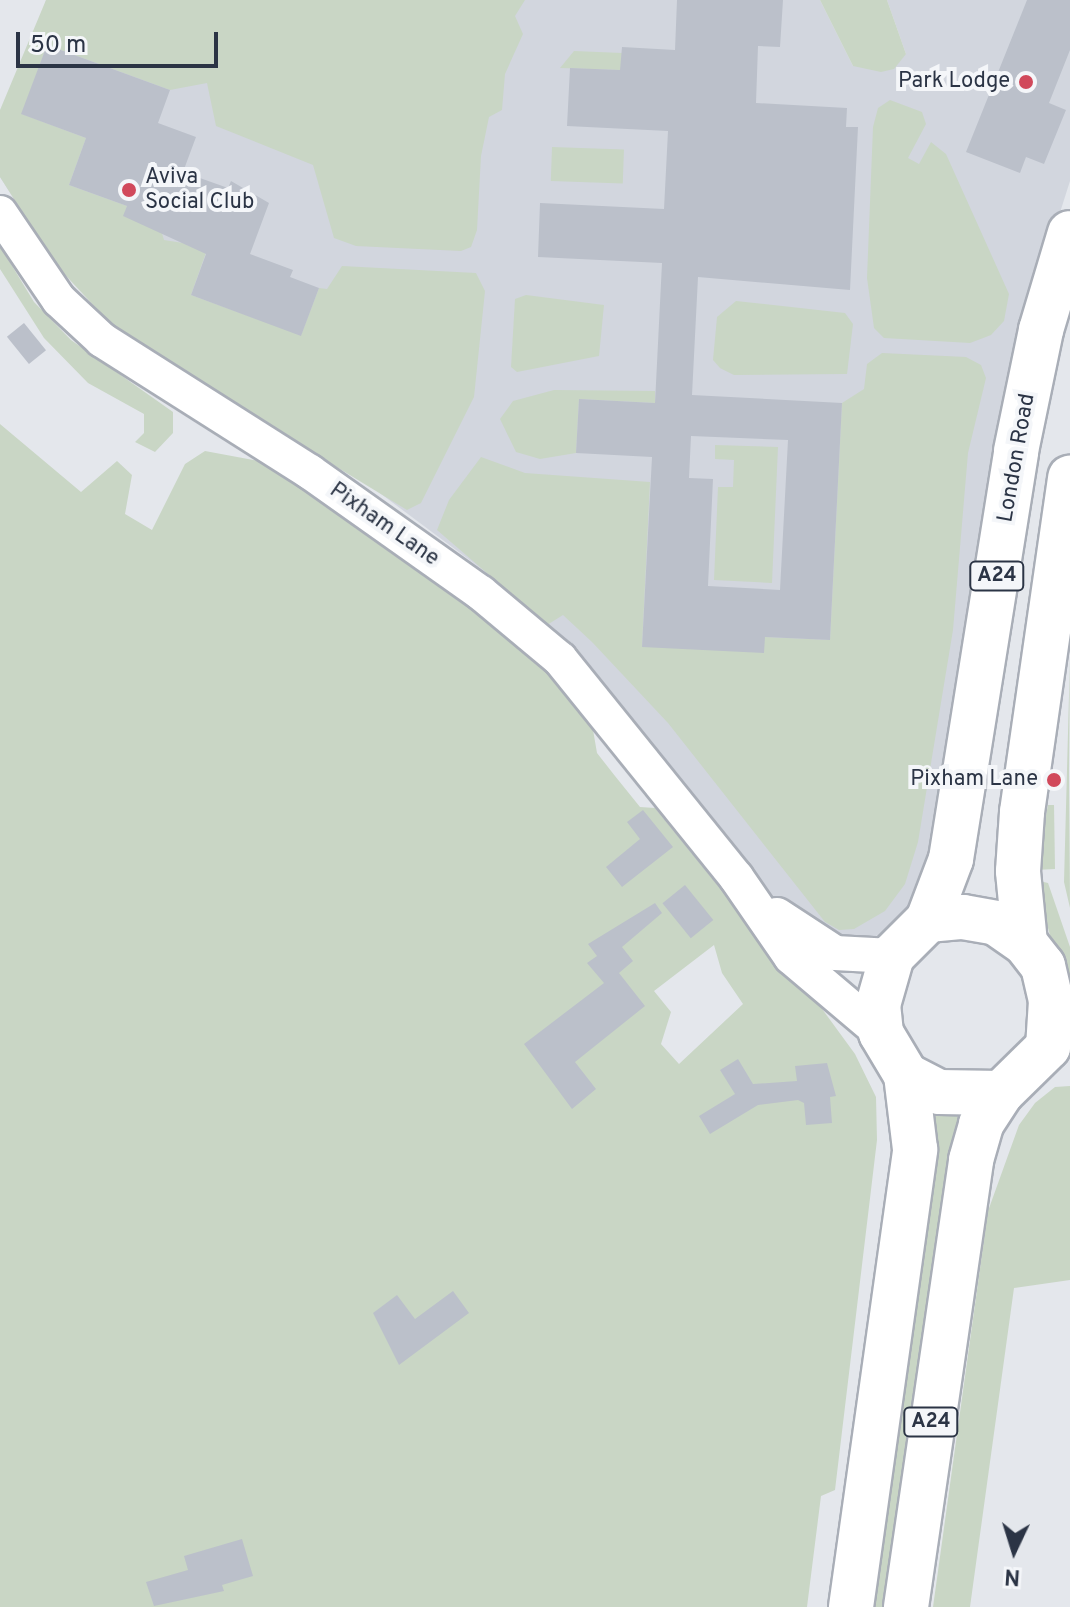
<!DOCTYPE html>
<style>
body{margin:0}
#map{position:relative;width:1070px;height:1607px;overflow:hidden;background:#e4e7ec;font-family:Overpass,sans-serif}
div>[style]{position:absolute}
.built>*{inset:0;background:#d2d6de}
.green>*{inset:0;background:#c9d6c5;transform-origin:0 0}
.building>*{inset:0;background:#bbc0ca;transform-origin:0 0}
.roads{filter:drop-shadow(2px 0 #a9aeb7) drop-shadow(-2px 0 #a9aeb7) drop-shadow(0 2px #a9aeb7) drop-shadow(0 -2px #a9aeb7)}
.secondary>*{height:34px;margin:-17px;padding:0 17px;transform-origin:17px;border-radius:17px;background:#fff}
.highway>*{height:44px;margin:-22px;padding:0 22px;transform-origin:22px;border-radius:22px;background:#fff}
.dots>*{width:22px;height:22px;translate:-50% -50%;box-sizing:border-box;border:4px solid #f4f6f9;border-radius:50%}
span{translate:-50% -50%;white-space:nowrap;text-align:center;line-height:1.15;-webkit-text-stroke:8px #f4f6f9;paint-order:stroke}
.shield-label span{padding:2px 6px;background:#f4f6f9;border:2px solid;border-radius:6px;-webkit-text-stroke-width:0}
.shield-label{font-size:20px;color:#2b3445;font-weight:700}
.poi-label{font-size:22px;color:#2b3445}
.right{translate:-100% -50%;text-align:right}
.left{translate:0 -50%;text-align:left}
.street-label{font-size:22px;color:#2b3445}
.north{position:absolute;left:974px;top:1511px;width:80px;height:80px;-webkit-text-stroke:6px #f4f6f9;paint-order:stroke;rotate:184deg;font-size:22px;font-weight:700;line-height:32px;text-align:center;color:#2b3445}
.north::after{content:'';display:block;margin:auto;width:28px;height:36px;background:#2b3445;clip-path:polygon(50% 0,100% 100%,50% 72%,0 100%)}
.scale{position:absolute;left:16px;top:32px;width:202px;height:36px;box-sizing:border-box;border:4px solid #2b3445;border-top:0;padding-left:10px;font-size:24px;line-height:28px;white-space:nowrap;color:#2b3445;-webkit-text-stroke:6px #f4f6f9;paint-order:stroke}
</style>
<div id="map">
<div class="built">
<i style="clip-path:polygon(46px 0,820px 0,853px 66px,906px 54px,887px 0,1070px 0,1070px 181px,1037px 285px,933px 864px,918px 897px,886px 933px,848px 944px,774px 905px,628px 718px,507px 588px,361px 479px,163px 361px,56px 265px,0 177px)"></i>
</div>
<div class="green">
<i style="clip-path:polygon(46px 0,525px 0,515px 16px,523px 34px,505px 74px,502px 110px,489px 117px,481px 156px,477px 230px,471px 247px,461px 251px,356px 246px,334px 238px,313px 165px,216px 126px,207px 83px,170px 90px,47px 45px,22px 114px,86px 138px,69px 185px,127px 206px,124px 216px,161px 230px,164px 240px,208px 247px,191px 295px,301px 335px,319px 288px,327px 289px,342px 266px,476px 273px,485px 291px,474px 397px,421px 503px,407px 510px,122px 336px,56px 265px,0 177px,0 110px)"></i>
<i style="clip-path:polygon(820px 0,887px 0,906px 54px,894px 69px,881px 72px,853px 66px)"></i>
<i style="clip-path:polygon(574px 51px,622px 53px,621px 70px,560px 68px)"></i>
<i style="clip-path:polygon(890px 100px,922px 112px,926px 124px,908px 158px,919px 164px,931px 142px,946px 154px,1009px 294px,1004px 321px,991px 335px,970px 343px,884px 338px,874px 328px,867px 278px,873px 127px,878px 108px)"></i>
<i style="left:552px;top:147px;width:72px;height:34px;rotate:2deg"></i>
<i style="clip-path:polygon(0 246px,34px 302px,71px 340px,173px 412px,173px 433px,155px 452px,135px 442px,144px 433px,144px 414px,88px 383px,44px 338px,0 269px)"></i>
<i style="clip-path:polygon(526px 295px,604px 305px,599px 356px,517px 372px,511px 367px,515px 299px)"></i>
<i style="clip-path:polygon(736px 301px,845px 313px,853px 324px,847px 374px,734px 375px,720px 368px,713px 360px,717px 317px)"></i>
<i style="clip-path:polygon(882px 353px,966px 357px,981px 365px,986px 378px,968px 453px,953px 630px,918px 842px,905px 884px,885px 911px,854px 929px,839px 930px,825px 922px,668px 723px,592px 642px,563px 615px,547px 625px,437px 530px,449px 500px,481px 457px,525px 473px,650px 482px,642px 647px,765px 637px,830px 640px,842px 403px,864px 389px,867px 364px)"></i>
<i style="clip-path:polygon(554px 390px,655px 391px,655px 403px,579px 399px,576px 453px,540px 459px,516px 452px,500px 419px,513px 401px)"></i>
<i style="clip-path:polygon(evenodd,0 424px,81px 492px,117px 461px,132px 475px,125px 514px,152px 530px,185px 464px,205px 451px,259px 461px,381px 534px,560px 682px,592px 724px,597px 753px,615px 776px,640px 807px,655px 808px,771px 951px,772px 963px,785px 975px,798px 976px,855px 1054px,876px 1097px,877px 1140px,835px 1490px,821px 1496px,807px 1607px,0 1607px,0 424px,714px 945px,722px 973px,743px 1004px,679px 1064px,661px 1044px,671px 1012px,654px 991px,714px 945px)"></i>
<i style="clip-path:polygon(715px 445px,778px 447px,772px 583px,714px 580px,718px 487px,733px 487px,734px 460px,715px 459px)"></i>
<i style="clip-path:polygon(1070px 658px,1069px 771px,1070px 908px,1064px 882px)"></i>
<i style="clip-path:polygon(1048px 805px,1054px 805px,1055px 869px,1035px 870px)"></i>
<i style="clip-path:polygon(1035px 880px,1048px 883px,1070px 947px,1070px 1009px)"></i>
<i style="clip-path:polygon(1070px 1086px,1070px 1280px,1014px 1288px,970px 1607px,933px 1607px,988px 1211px,1019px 1125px,1035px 1103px,1055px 1087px)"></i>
<i style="clip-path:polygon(931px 1112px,963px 1114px,892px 1607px,865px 1607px)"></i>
</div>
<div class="building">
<i style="clip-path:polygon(evenodd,677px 0,783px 0,780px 47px,758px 46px,756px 103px,847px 108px,846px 127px,858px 127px,850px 290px,698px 277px,692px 395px,842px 403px,830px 640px,765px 637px,764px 653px,642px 647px,652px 457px,576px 453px,579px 399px,655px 403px,662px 263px,538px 257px,540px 203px,664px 209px,668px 131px,567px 126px,570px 68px,620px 70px,622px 47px,675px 50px,677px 0,691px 436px,788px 440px,780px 590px,708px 586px,713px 479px,689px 478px,691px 436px)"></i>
<i style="clip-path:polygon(1027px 0,1070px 0,1070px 50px,1049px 103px,1066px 110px,1044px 164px,1026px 157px,1020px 173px,966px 152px)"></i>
<i style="clip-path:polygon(47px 45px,170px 90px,158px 123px,196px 137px,183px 172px,228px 188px,231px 181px,269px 203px,250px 254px,293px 270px,290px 277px,319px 288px,301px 336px,191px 295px,206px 254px,123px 216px,127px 206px,69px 185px,86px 138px,21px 114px)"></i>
<i style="left:24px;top:323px;width:35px;height:22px;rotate:51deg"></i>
<i style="clip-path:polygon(643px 810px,673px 847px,622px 887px,606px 867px,640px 839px,627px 822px)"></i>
<i style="left:685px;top:885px;width:45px;height:29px;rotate:51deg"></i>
<i style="clip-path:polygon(655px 903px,662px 913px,622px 947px,633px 961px,619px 973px,645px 1006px,575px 1062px,596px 1089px,572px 1109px,524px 1044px,604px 983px,587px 963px,597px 956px,588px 944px)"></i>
<i style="clip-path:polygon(738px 1059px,753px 1084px,797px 1081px,795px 1066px,827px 1063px,836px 1096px,830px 1097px,832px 1123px,806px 1125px,804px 1103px,798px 1100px,758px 1105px,710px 1134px,699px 1116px,735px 1094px,720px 1070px)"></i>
<i style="clip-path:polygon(453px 1291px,469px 1313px,399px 1365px,373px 1313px,397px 1295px,415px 1319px)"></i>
<i style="clip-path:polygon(242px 1539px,253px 1576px,222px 1585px,224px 1591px,154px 1606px,146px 1582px,188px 1570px,184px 1556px)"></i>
</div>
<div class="roads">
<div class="secondary">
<i style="left:0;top:213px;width:105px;rotate:55.9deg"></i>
<i style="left:59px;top:300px;width:59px;rotate:42.9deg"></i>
<i style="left:102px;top:340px;width:246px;rotate:32.4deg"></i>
<i style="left:310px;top:472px;width:209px;rotate:35.3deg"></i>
<i style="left:481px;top:593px;width:103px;rotate:39.9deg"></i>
<i style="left:560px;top:659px;width:280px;rotate:51.1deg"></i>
<i style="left:736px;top:877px;width:97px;rotate:55.5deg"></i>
<i style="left:791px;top:957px;width:118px;rotate:40.2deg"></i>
<i style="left:777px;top:915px;width:69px;rotate:33.2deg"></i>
<i style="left:835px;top:953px;width:57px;rotate:3deg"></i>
</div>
<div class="highway">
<i style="left:963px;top:917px;width:34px;rotate:10deg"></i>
<i style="left:996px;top:923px;width:35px;rotate:35deg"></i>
<i style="left:1025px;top:943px;width:29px;rotate:52deg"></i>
<i style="left:1043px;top:966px;width:36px;rotate:77deg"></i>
<i style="left:1051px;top:1001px;width:46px;rotate:93.7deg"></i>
<i style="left:1048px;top:1047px;width:66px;rotate:135.6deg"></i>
<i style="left:1001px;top:1093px;width:62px;rotate:-179.1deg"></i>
<i style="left:939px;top:1092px;width:37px;rotate:-153deg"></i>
<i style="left:906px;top:1075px;width:49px;rotate:-120.8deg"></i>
<i style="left:881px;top:1033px;width:28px;rotate:-96deg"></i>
<i style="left:878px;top:1005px;width:51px;rotate:-74.1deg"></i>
<i style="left:892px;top:956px;width:51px;rotate:-45deg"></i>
<i style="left:928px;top:920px;width:35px;rotate:-5deg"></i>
<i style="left:928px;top:920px;width:65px;rotate:-69.3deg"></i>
<i style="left:951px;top:859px;width:413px;rotate:-80.9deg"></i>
<i style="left:1016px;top:451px;width:124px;rotate:-78.3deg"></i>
<i style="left:1041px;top:330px;width:101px;rotate:-73.4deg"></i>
<i style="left:1025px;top:943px;width:72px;rotate:-95.6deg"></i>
<i style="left:1018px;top:871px;width:59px;rotate:-86.1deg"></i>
<i style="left:1022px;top:812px;width:338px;rotate:-81.8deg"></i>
<i style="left:851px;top:1607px;width:462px;rotate:-82deg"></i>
<i style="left:915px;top:1149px;width:75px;rotate:-96.9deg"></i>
<i style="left:906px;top:1607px;width:452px;rotate:-81.7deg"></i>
<i style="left:971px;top:1160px;width:37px;rotate:-74deg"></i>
<i style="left:981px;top:1124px;width:37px;rotate:-57deg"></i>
</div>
</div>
<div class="dots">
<i style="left:1026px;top:82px;background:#d1495b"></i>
<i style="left:129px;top:190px;background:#d1495b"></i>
<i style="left:1054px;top:780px;background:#d1495b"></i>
</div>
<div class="shield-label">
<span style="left:997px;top:576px">A24</span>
<span style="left:931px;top:1422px">A24</span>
</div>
<div class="poi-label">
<span class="right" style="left:1010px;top:82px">Park Lodge</span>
<span class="left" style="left:145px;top:190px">Aviva<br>Social Club</span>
<span class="right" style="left:1038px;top:780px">Pixham Lane</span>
</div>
<div class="street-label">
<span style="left:1017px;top:458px;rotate:-80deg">London Road</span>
<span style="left:384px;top:525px;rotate:35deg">Pixham Lane</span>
</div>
<div class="north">N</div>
<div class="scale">50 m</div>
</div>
